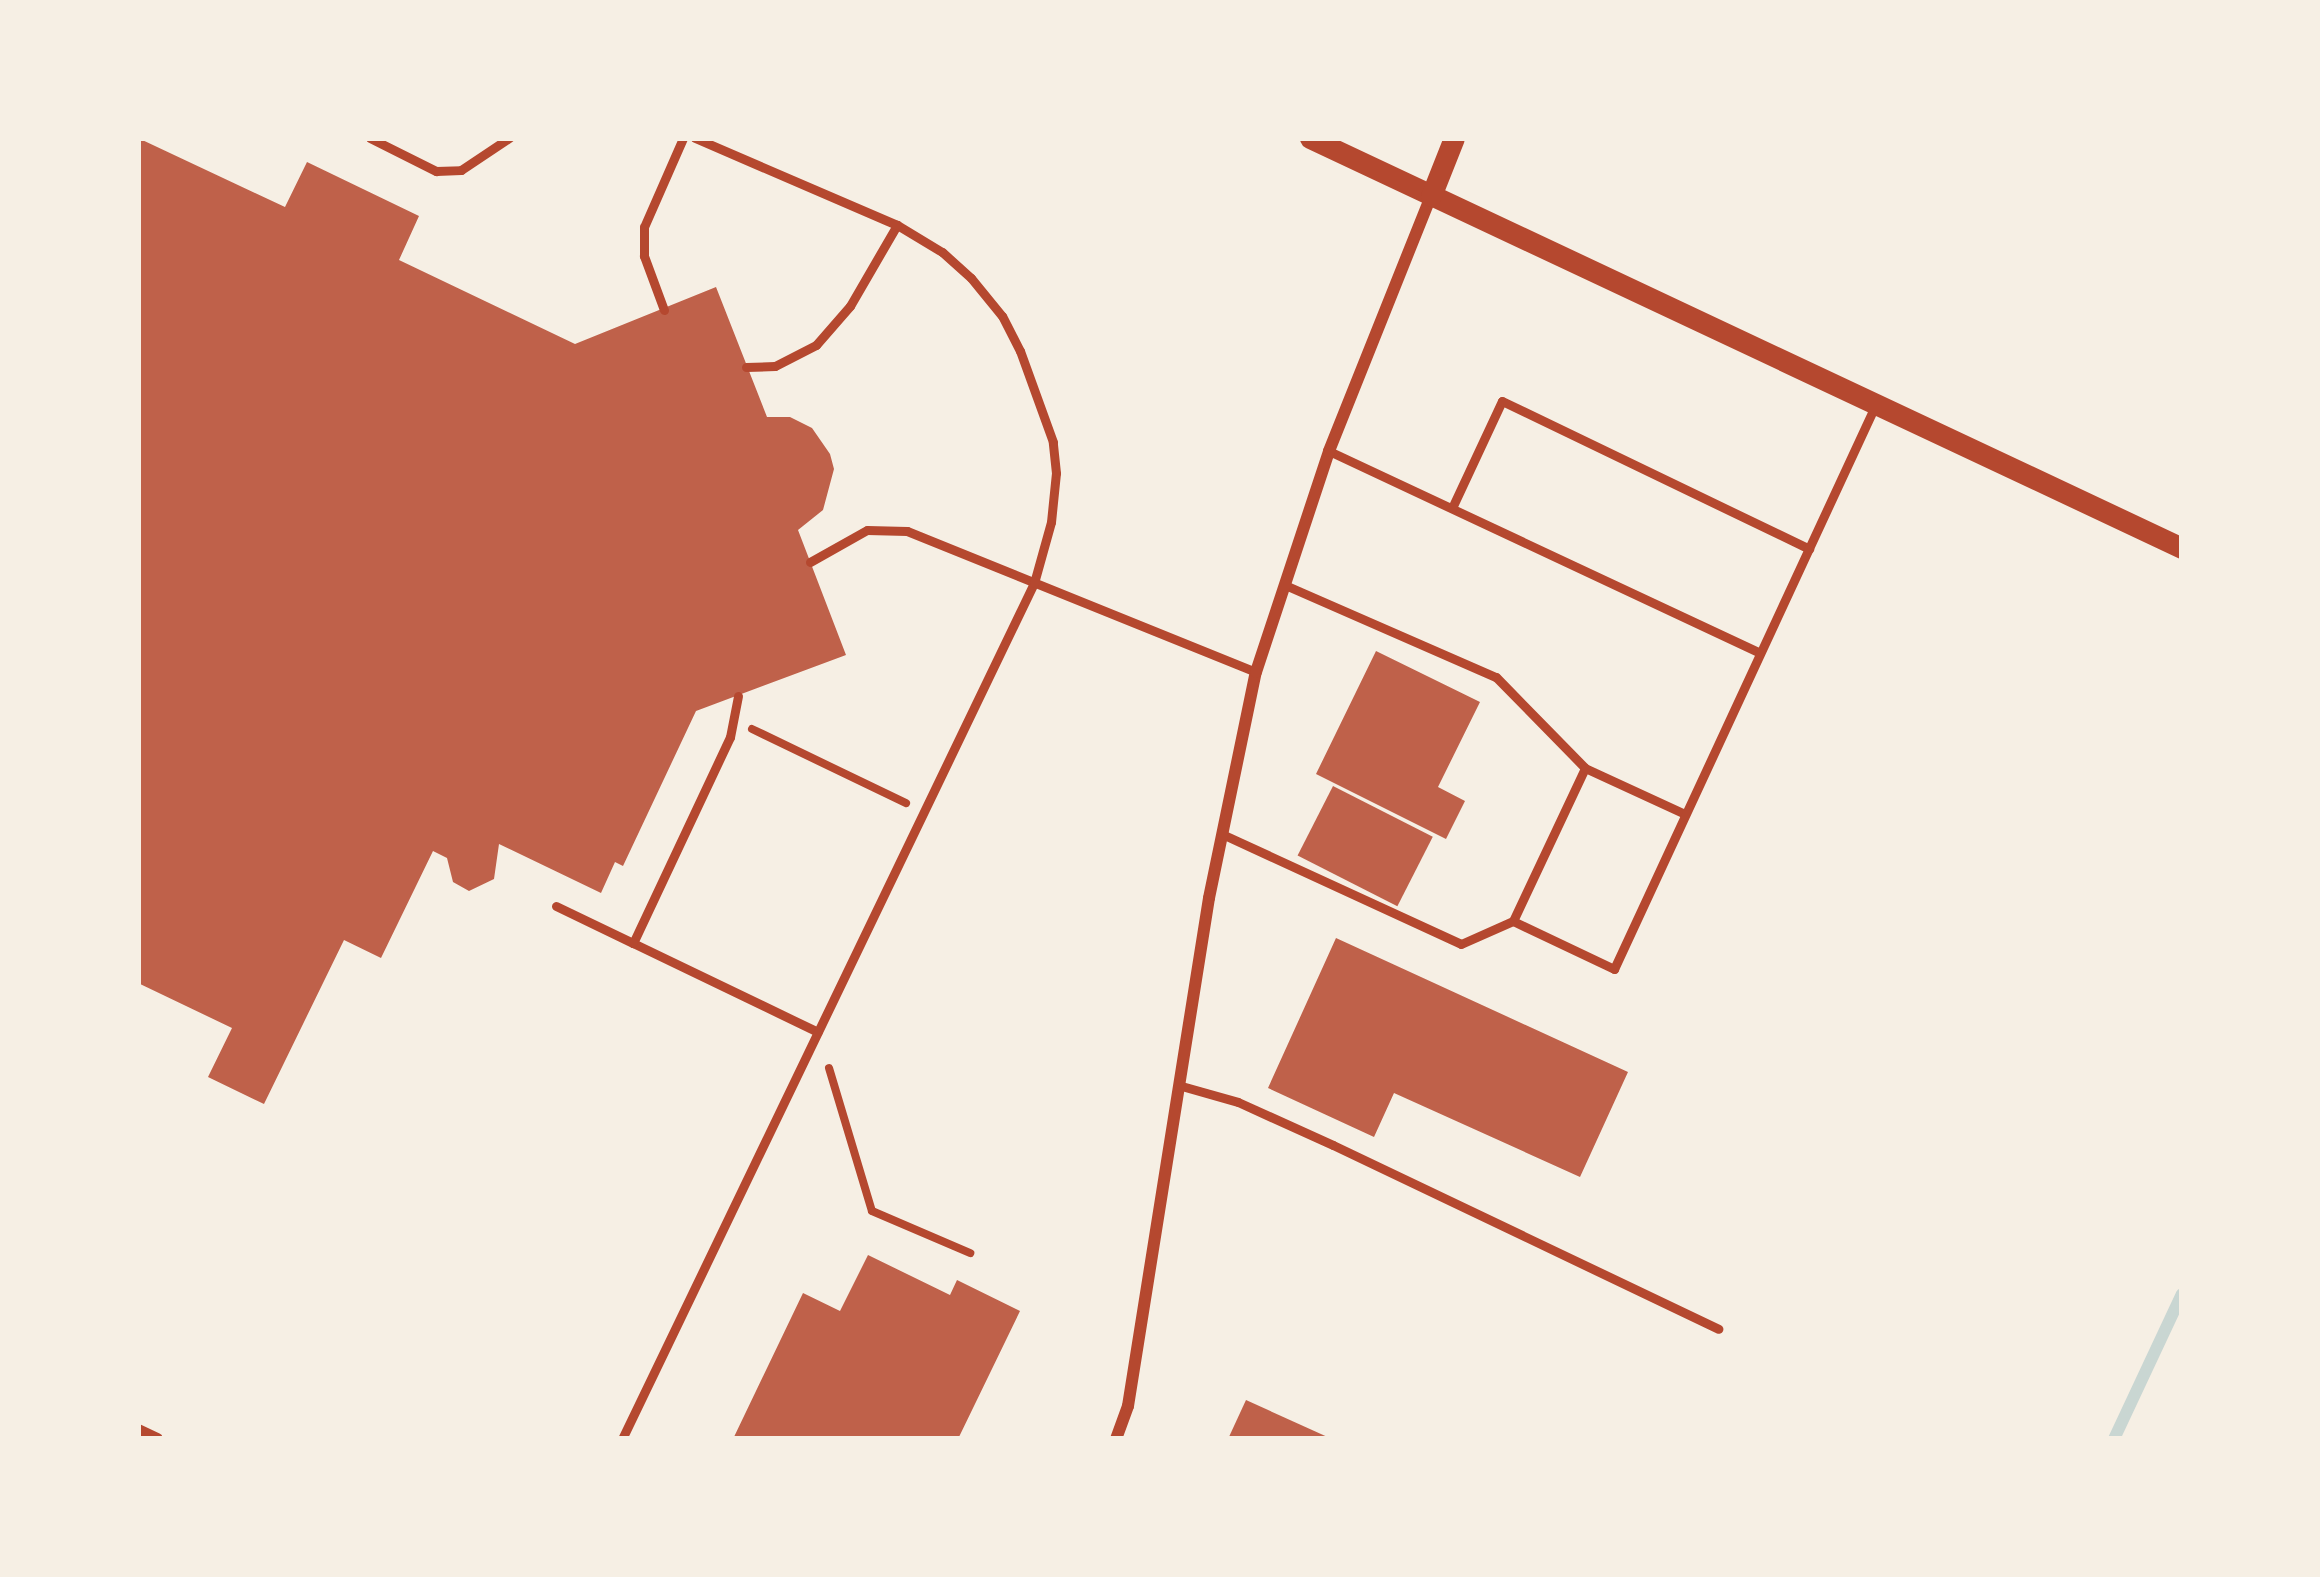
<!DOCTYPE html>
<style>
body{margin:0}
#map{position:relative;width:2320px;height:1577px;overflow:hidden;background:#f6efe4;font-family:"Archivo Narrow",sans-serif}
div>[style]{position:absolute}
.stream>*{height:12px;margin:-6px;padding:0 6px;transform-origin:6px;border-radius:6px;background:#c9d6d2}
.building>*{inset:0;background:#bf614a;transform-origin:0 0}
.path>*{height:8px;margin:-4px;padding:0 4px;transform-origin:4px;border-radius:4px;background:#b5482f}
.service>*{height:9px;margin:-4.5px;padding:0 4.5px;transform-origin:4.5px;border-radius:4.5px;background:#b5482f}
.minor>*{height:12px;margin:-6px;padding:0 6px;transform-origin:6px;border-radius:6px;background:#b5482f}
.tertiary>*{height:21px;margin:-10.5px;padding:0 10.5px;transform-origin:10.5px;border-radius:10.5px;background:#b5482f}
span{translate:-50% -50%;white-space:nowrap;text-align:center;line-height:1.15;-webkit-text-stroke:9px #f6efe4;paint-order:stroke}
.frame{position:absolute;inset:0;border:141px solid #f6efe4;pointer-events:none}
</style>
<div id="map">
<div class="stream">
<i style="left:2114px;top:1439px;width:160px;rotate:-64.9deg"></i>
</div>
<div class="building">
<i style="clip-path:polygon(138px 138px,285px 207px,307px 162px,419px 216px,399px 260px,575px 344px,716px 287px,767px 417px,790px 417px,812px 428px,830px 454px,834px 469px,823px 510px,798px 530px,846px 655px,696px 711px,623px 866px,615px 862px,601px 893px,499px 844px,494px 879px,469px 891px,453px 882px,447px 858px,433px 851px,381px 958px,344px 940px,264px 1104px,208px 1077px,232px 1028px,138px 983px)"></i>
<i style="clip-path:polygon(1376px 651px,1480px 702px,1438px 787px,1465px 801px,1446px 839px,1316px 774px)"></i>
<i style="left:1333px;top:786px;width:112px;height:78px;rotate:27deg"></i>
<i style="clip-path:polygon(1336px 938px,1628px 1072px,1580px 1177px,1394px 1093px,1374px 1137px,1268px 1088px)"></i>
<i style="clip-path:polygon(868px 1255px,950px 1295px,957px 1280px,1020px 1311px,958px 1439px,733px 1439px,803px 1293px,840px 1311px)"></i>
<i style="clip-path:polygon(1246px 1400px,1332px 1439px,1228px 1439px)"></i>
</div>
<div class="path">
<i style="left:752px;top:729px;width:171px;rotate:25.7deg"></i>
<i style="left:829px;top:1068px;width:149px;rotate:73.3deg"></i>
<i style="left:872px;top:1211px;width:107px;rotate:23.2deg"></i>
</div>
<div class="service">
<i style="left:370px;top:138px;width:74px;rotate:26.6deg"></i>
<i style="left:436px;top:171px;width:25px;rotate:-2deg"></i>
<i style="left:461px;top:170px;width:58px;rotate:-33.7deg"></i>
<i style="left:664px;top:310px;width:58px;rotate:-110.3deg"></i>
<i style="left:644px;top:256px;width:29px;rotate:-90deg"></i>
<i style="left:644px;top:227px;width:97px;rotate:-66.3deg"></i>
<i style="left:746px;top:367px;width:29px;rotate:-2deg"></i>
<i style="left:775px;top:366px;width:46px;rotate:-27.1deg"></i>
<i style="left:816px;top:345px;width:52px;rotate:-48.9deg"></i>
<i style="left:850px;top:306px;width:94px;rotate:-59.9deg"></i>
<i style="left:1329px;top:451px;width:476px;rotate:25.1deg"></i>
<i style="left:1452px;top:508px;width:118px;rotate:-65deg"></i>
<i style="left:1502px;top:401px;width:341px;rotate:25.7deg"></i>
<i style="left:810px;top:562px;width:65px;rotate:-29.3deg"></i>
<i style="left:867px;top:530px;width:40px;rotate:1.4deg"></i>
<i style="left:907px;top:531px;width:376px;rotate:22deg"></i>
<i style="left:1285px;top:585px;width:230px;rotate:23.6deg"></i>
<i style="left:1496px;top:677px;width:127px;rotate:45.6deg"></i>
<i style="left:738px;top:696px;width:42px;rotate:101deg"></i>
<i style="left:730px;top:737px;width:228px;rotate:115.2deg"></i>
<i style="left:633px;top:943px;width:205px;rotate:25.7deg"></i>
<i style="left:1222px;top:834px;width:263px;rotate:24.7deg"></i>
<i style="left:1461px;top:944px;width:57px;rotate:-23.9deg"></i>
<i style="left:1513px;top:921px;width:169px;rotate:-64.8deg"></i>
<i style="left:1585px;top:768px;width:110px;rotate:24.7deg"></i>
<i style="left:556px;top:906px;width:85px;rotate:25.7deg"></i>
<i style="left:1513px;top:921px;width:112px;rotate:25.4deg"></i>
<i style="left:1614px;top:969px;width:621px;rotate:-65.13deg"></i>
<i style="left:1178px;top:1085px;width:62px;rotate:15.8deg"></i>
<i style="left:1238px;top:1102px;width:104px;rotate:24.4deg"></i>
<i style="left:1333px;top:1145px;width:427px;rotate:25.5deg"></i>
<i style="left:622px;top:1439px;width:950px;rotate:-64.3deg"></i>
<i style="left:1034px;top:583px;width:63px;rotate:-74.4deg"></i>
<i style="left:1051px;top:522px;width:49px;rotate:-84.2deg"></i>
<i style="left:1056px;top:473px;width:31px;rotate:-96deg"></i>
<i style="left:1053px;top:442px;width:97px;rotate:-109.9deg"></i>
<i style="left:1020px;top:351px;width:39px;rotate:-117deg"></i>
<i style="left:1002px;top:316px;width:49px;rotate:-129.2deg"></i>
<i style="left:971px;top:278px;width:39px;rotate:-138deg"></i>
<i style="left:942px;top:252px;width:52px;rotate:-149deg"></i>
<i style="left:897px;top:225px;width:220px;rotate:-156.7deg"></i>
</div>
<div class="minor">
<i style="left:138px;top:1430px;width:21px;rotate:25deg"></i>
<i style="left:1116px;top:1439px;width:35px;rotate:-70deg"></i>
<i style="left:1128px;top:1406px;width:514px;rotate:-80.94deg"></i>
<i style="left:1209px;top:898px;width:231px;rotate:-78.3deg"></i>
<i style="left:1256px;top:672px;width:233px;rotate:-71.7deg"></i>
<i style="left:1329px;top:451px;width:275px;rotate:-68.2deg"></i>
</div>
<div class="tertiary">
<i style="left:1310px;top:138px;width:964px;rotate:25.18deg"></i>
<i style="left:1431px;top:196px;width:62px;rotate:-68.4deg"></i>
</div>
<div class="frame"></div>
</div>
